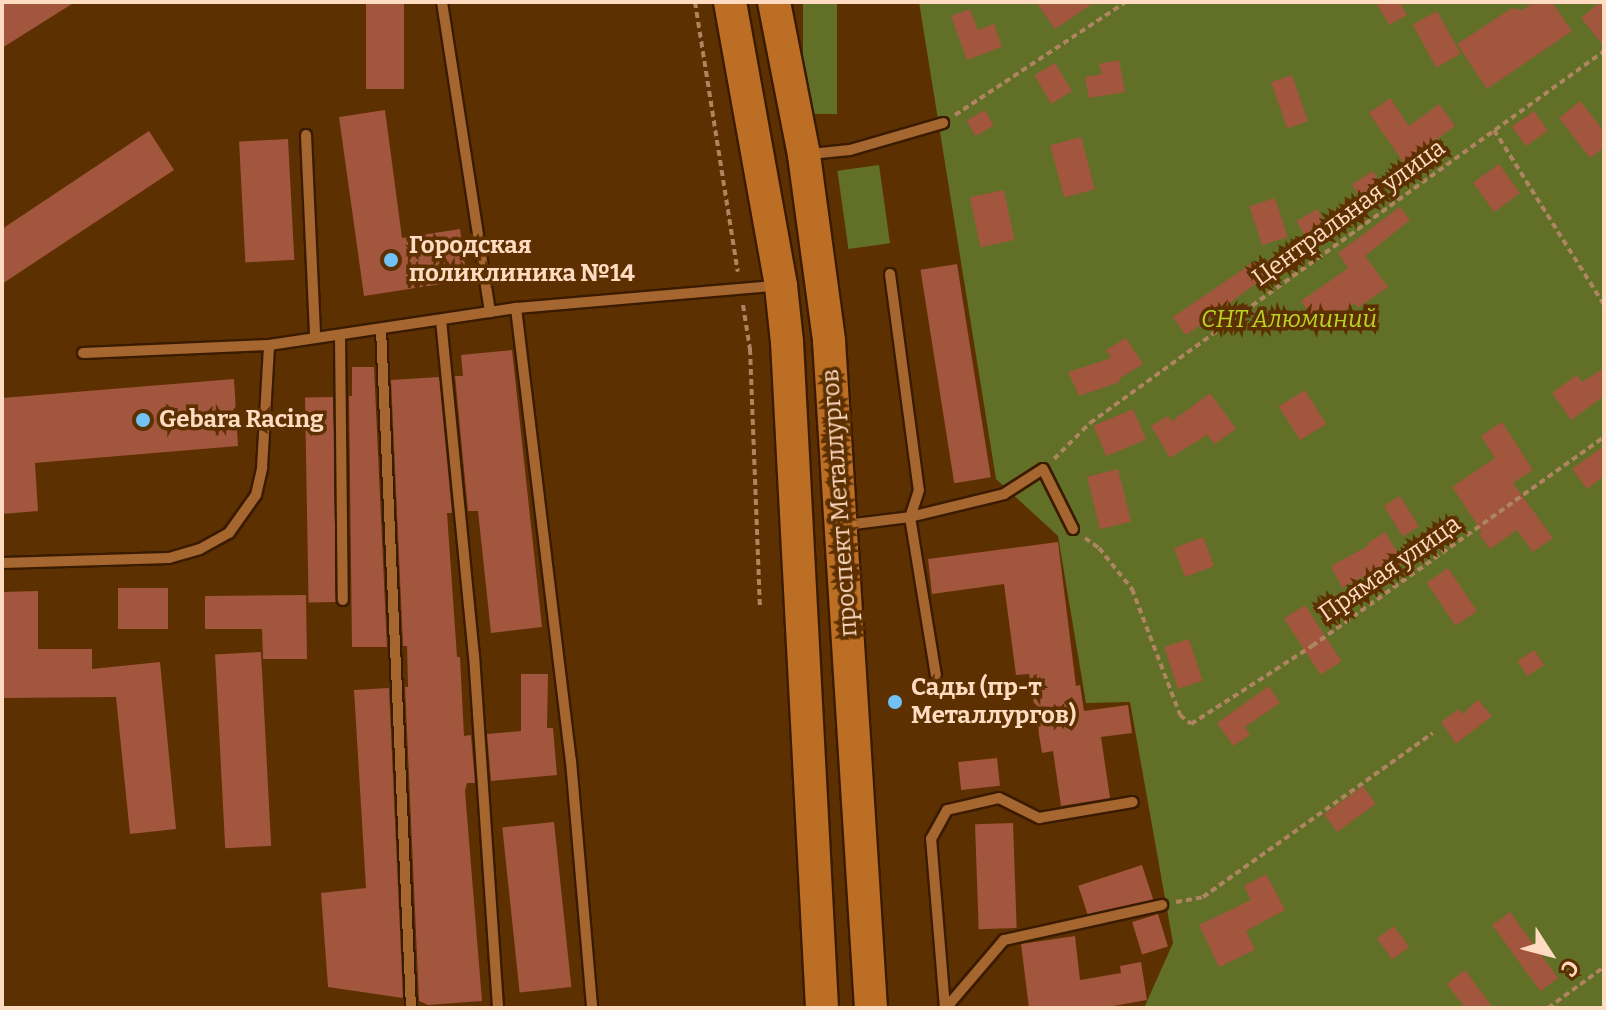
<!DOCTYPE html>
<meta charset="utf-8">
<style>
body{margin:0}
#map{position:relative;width:1606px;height:1010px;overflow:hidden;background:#5d3001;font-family:Bitter,serif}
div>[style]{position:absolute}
.green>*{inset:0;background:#626f26;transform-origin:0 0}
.building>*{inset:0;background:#a1563d;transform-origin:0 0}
.path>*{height:4px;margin-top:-2px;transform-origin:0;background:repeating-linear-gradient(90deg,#ae8560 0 6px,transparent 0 10px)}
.roads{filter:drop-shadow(2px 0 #3a1b00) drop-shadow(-2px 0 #3a1b00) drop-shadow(0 2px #3a1b00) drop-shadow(0 -2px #3a1b00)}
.service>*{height:10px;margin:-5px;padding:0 5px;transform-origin:5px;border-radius:5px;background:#a56630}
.primary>*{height:32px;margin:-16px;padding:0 16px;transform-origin:16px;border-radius:16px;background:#bc6e25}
.dots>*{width:22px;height:22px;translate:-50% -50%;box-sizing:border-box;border:4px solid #5d3001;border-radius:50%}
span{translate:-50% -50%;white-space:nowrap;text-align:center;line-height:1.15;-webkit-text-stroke:7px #5d3001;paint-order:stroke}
.street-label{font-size:24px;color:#ffdbc1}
.poi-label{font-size:24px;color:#ffdbc1;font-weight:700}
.left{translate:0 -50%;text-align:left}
.park-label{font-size:24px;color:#b9d426;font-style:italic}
.frame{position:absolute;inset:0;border:4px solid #ffdbc1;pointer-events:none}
.north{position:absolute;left:1510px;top:914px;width:80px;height:80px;-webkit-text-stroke:6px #5d3001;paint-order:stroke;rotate:126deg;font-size:22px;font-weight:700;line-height:32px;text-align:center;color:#ffdbc1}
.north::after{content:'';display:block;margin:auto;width:28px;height:36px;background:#ffdbc1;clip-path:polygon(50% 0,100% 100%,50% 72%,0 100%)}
</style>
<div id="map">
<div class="green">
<i style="left:803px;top:2px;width:34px;height:112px"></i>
<i style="clip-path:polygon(919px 2px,1604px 2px,1604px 1008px,1144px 1008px,1173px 943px,1130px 702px,1086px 703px,1058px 536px,996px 479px)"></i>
<i style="left:879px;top:165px;width:79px;height:42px;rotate:82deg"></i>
</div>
<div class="building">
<i style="clip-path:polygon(2px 2px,75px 2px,2px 48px)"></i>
<i style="left:366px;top:2px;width:38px;height:87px"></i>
<i style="clip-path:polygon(1036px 2px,1095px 2px,1055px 29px)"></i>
<i style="clip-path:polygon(1376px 2px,1400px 2px,1407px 15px,1389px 25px)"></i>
<i style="clip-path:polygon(1534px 2px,1552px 2px,1572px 31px,1487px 89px,1457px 44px,1512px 8px,1523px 10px)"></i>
<i style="clip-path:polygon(1600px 2px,1604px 2px,1604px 46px,1581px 18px)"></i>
<i style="clip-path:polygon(970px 9px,978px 30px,994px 24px,1002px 47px,967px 60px,951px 16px)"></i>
<i style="left:1437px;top:11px;width:49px;height:28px;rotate:61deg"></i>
<i style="clip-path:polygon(1119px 60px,1125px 92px,1089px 98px,1085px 77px,1102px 74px,1099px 64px)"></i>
<i style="left:1055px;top:63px;width:33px;height:24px;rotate:59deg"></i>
<i style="left:1292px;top:75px;width:49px;height:22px;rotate:71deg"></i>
<i style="clip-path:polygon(1390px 98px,1409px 126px,1439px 104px,1455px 126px,1428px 146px,1437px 158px,1415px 172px,1409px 164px,1406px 166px,1369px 113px)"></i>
<i style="clip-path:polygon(1580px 101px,1604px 131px,1604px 148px,1590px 158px,1559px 118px)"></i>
<i style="clip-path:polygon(385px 110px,402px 238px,460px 229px,467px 280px,364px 296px,339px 117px)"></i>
<i style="left:985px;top:110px;width:18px;height:21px;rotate:61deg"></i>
<i style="left:1534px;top:111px;width:24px;height:27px;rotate:55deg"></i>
<i style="clip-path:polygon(149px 131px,174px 170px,2px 284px,2px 229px)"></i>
<i style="left:1081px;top:137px;width:54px;height:32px;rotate:75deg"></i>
<i style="left:288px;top:139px;width:121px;height:49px;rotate:87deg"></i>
<i style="left:1499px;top:164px;width:36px;height:32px;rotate:54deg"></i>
<i style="left:1373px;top:171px;width:25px;height:25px;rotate:58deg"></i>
<i style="left:1004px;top:190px;width:51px;height:35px;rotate:78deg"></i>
<i style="left:1275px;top:198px;width:41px;height:27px;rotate:72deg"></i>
<i style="clip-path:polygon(1400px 207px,1410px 220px,1365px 256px,1388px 287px,1358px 308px,1355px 303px,1321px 328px,1301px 301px,1348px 268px,1338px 253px)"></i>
<i style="left:1317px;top:209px;width:27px;height:24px;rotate:59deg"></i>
<i style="clip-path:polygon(1255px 261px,1265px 277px,1188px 334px,1184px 333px,1173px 317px)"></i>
<i style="left:957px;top:264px;width:216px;height:37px;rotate:81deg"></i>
<i style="clip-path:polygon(1126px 338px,1143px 364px,1119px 379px,1120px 382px,1079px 396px,1068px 372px,1111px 358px,1106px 350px)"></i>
<i style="clip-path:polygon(512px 350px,542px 627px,491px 633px,478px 511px,468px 511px,455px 376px,463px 376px,461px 355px)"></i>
<i style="clip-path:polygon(352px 367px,374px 367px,387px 647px,352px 647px,349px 396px,352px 396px)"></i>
<i style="clip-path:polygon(1604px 368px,1604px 396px,1571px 420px,1552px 393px,1577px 375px,1582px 382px)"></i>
<i style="clip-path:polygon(439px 377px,452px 513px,447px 513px,457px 657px,460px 657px,464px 736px,471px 735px,475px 783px,467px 783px,465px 791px,482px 1001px,428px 1005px,419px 1001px,405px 687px,408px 687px,407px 646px,403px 646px,391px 380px)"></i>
<i style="clip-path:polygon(234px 379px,238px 446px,35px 463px,38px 511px,2px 514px,2px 398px)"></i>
<i style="left:1305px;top:390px;width:40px;height:31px;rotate:58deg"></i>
<i style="clip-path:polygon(1210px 393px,1236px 429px,1215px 444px,1207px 435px,1170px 458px,1151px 426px,1168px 416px,1172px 421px)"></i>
<i style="left:333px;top:397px;width:205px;height:28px;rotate:89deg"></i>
<i style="left:1133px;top:409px;width:33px;height:43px;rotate:67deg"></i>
<i style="clip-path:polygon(1502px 422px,1533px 470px,1513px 483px,1553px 538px,1533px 552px,1517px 530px,1490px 549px,1479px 534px,1482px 532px,1452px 487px,1495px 458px,1481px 436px)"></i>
<i style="clip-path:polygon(1604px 446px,1604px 476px,1587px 489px,1572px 469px)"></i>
<i style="left:1118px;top:469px;width:54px;height:32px;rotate:76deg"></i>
<i style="left:1400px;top:496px;width:36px;height:19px;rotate:58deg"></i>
<i style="clip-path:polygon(1385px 532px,1404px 563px,1385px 574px,1381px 567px,1342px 588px,1331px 566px,1368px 546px,1367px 544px)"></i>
<i style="left:1203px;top:537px;width:31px;height:31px;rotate:69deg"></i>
<i style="clip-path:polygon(1058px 542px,1076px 686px,1080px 685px,1084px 711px,1128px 705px,1132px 733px,1101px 737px,1110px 798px,1061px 806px,1053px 751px,1042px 753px,1029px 674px,1016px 675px,1004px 584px,932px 594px,928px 559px)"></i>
<i style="left:1448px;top:568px;width:52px;height:26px;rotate:56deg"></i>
<i style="left:118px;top:588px;width:50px;height:41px"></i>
<i style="clip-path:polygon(38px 591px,38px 649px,92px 649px,92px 669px,160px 662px,176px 829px,130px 834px,116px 697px,2px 698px,2px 592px)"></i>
<i style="clip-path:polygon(306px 595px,307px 659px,263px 659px,262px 629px,205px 629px,205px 596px)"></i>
<i style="left:1305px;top:605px;width:67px;height:25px;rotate:57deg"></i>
<i style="left:1189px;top:639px;width:44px;height:26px;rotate:72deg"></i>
<i style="left:1534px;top:650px;width:18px;height:20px;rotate:56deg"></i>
<i style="left:261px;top:652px;width:194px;height:46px;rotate:87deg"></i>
<i style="clip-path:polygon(521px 674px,548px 674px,547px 728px,553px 728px,557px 775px,491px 781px,487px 734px,521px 731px)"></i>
<i style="clip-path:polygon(1269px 686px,1280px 703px,1245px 727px,1250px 735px,1233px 746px,1217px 723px)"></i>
<i style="clip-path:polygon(389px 688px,403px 998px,328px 987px,321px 893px,366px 888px,354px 690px)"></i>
<i style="clip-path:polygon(1478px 700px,1492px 716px,1456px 744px,1441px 722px,1459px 709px,1462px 714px)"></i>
<i style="left:997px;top:758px;width:28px;height:39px;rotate:84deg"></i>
<i style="left:1363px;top:786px;width:22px;height:48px;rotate:54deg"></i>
<i style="left:554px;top:822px;width:166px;height:52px;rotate:84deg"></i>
<i style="left:1013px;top:823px;width:105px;height:38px;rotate:88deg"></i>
<i style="left:1142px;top:865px;width:36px;height:67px;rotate:72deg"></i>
<i style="clip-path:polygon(1266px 874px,1285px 910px,1246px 931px,1255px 950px,1219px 967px,1199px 925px,1251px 900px,1244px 886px)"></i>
<i style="left:1510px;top:912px;width:82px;height:22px;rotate:54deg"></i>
<i style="left:1158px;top:914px;width:34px;height:27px;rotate:73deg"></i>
<i style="left:1394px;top:926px;width:26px;height:21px;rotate:54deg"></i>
<i style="clip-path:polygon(1075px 936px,1080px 980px,1121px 973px,1120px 966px,1141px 962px,1147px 1000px,1102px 1008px,1029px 1008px,1021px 944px)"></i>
<i style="clip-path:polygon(1465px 970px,1493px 1008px,1465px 1008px,1447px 984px)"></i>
</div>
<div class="path">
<i style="left:695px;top:2px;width:273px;rotate:81deg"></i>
<i style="left:955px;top:115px;width:205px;rotate:-33.5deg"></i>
<i style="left:1494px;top:130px;width:207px;rotate:57.8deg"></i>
<i style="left:743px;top:305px;width:45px;rotate:81deg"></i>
<i style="left:750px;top:349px;width:257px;rotate:87.8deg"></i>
<i style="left:1054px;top:459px;width:51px;rotate:-45deg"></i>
<i style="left:1090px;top:423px;width:634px;rotate:-35.89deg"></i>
<i style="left:1085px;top:538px;width:17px;rotate:36deg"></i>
<i style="left:1099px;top:548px;width:53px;rotate:51.2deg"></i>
<i style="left:1132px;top:589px;width:135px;rotate:69.1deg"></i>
<i style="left:1180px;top:715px;width:14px;rotate:39deg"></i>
<i style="left:1191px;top:724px;width:144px;rotate:-32.8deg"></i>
<i style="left:1312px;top:646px;width:359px;rotate:-35.6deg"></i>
<i style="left:1176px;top:902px;width:27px;rotate:-10deg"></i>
<i style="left:1203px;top:897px;width:282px;rotate:-35.5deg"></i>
<i style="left:1548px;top:1008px;width:69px;rotate:-36.2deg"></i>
</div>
<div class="roads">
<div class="service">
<i style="left:442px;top:2px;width:314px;rotate:81.2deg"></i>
<i style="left:306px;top:135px;width:201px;rotate:87.4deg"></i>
<i style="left:810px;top:154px;width:40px;rotate:-5.7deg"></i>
<i style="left:850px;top:150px;width:97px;rotate:-16.2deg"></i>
<i style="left:890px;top:274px;width:218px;rotate:82.4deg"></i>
<i style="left:919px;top:490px;width:28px;rotate:108deg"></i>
<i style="left:910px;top:517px;width:160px;rotate:80.7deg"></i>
<i style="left:516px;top:308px;width:456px;rotate:83.1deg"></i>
<i style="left:571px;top:761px;width:248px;rotate:85.1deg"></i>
<i style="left:441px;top:320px;width:337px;rotate:84.4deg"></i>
<i style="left:474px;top:655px;width:354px;rotate:86.1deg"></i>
<i style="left:381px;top:329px;width:680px;rotate:87.47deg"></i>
<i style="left:340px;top:335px;width:265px;rotate:89.4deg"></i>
<i style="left:83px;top:353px;width:186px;rotate:-2.5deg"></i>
<i style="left:846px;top:525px;width:64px;rotate:-7.1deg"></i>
<i style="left:910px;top:517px;width:97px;rotate:-13.7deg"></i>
<i style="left:1004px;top:494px;width:46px;rotate:-32.7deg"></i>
<i style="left:1043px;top:469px;width:67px;rotate:63.4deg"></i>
<i style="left:2px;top:563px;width:167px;rotate:-1.7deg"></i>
<i style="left:169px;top:558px;width:32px;rotate:-16deg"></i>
<i style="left:200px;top:549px;width:33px;rotate:-29deg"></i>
<i style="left:229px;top:533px;width:47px;rotate:-54.6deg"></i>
<i style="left:256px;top:495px;width:28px;rotate:-77deg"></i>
<i style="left:262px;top:468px;width:123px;rotate:-86.7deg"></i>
<i style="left:269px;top:345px;width:250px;rotate:-8.5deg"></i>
<i style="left:516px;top:308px;width:260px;rotate:-4.9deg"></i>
<i style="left:945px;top:1008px;width:170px;rotate:-94.7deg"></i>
<i style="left:931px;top:839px;width:33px;rotate:-61deg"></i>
<i style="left:947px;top:810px;width:53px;rotate:-13deg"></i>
<i style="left:999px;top:798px;width:45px;rotate:26.6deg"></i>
<i style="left:1039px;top:818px;width:95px;rotate:-9.7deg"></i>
<i style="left:946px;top:1008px;width:89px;rotate:-49.5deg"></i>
<i style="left:1004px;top:940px;width:162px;rotate:-12.5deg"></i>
</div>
<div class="primary">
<i style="left:730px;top:2px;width:289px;rotate:79.8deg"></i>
<i style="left:781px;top:286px;width:56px;rotate:83.9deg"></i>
<i style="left:787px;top:342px;width:667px;rotate:86.99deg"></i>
<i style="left:774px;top:2px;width:156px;rotate:78.9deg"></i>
<i style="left:804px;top:155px;width:188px;rotate:82.3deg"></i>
<i style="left:829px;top:341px;width:668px;rotate:86.4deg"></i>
</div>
</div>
<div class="dots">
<i style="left:391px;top:260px;background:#71c1f5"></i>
<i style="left:143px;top:420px;background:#71c1f5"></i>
<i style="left:895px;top:702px;background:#71c1f5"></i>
</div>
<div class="street-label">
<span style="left:1349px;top:213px;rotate:-36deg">Центральная улица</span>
<span style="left:840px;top:503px;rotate:-94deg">проспект Металлургов</span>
<span style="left:1390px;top:569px;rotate:-35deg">Прямая улица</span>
</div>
<div class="poi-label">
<span class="left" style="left:409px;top:260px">Городская<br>поликлиника №14</span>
<span class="left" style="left:159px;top:420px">Gebara Racing</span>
<span class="left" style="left:911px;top:702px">Сады (пр-т<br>Металлургов)</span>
</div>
<div class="park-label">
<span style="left:1289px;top:320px">СНТ Алюминий</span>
</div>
<div class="frame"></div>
<div class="north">С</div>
</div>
